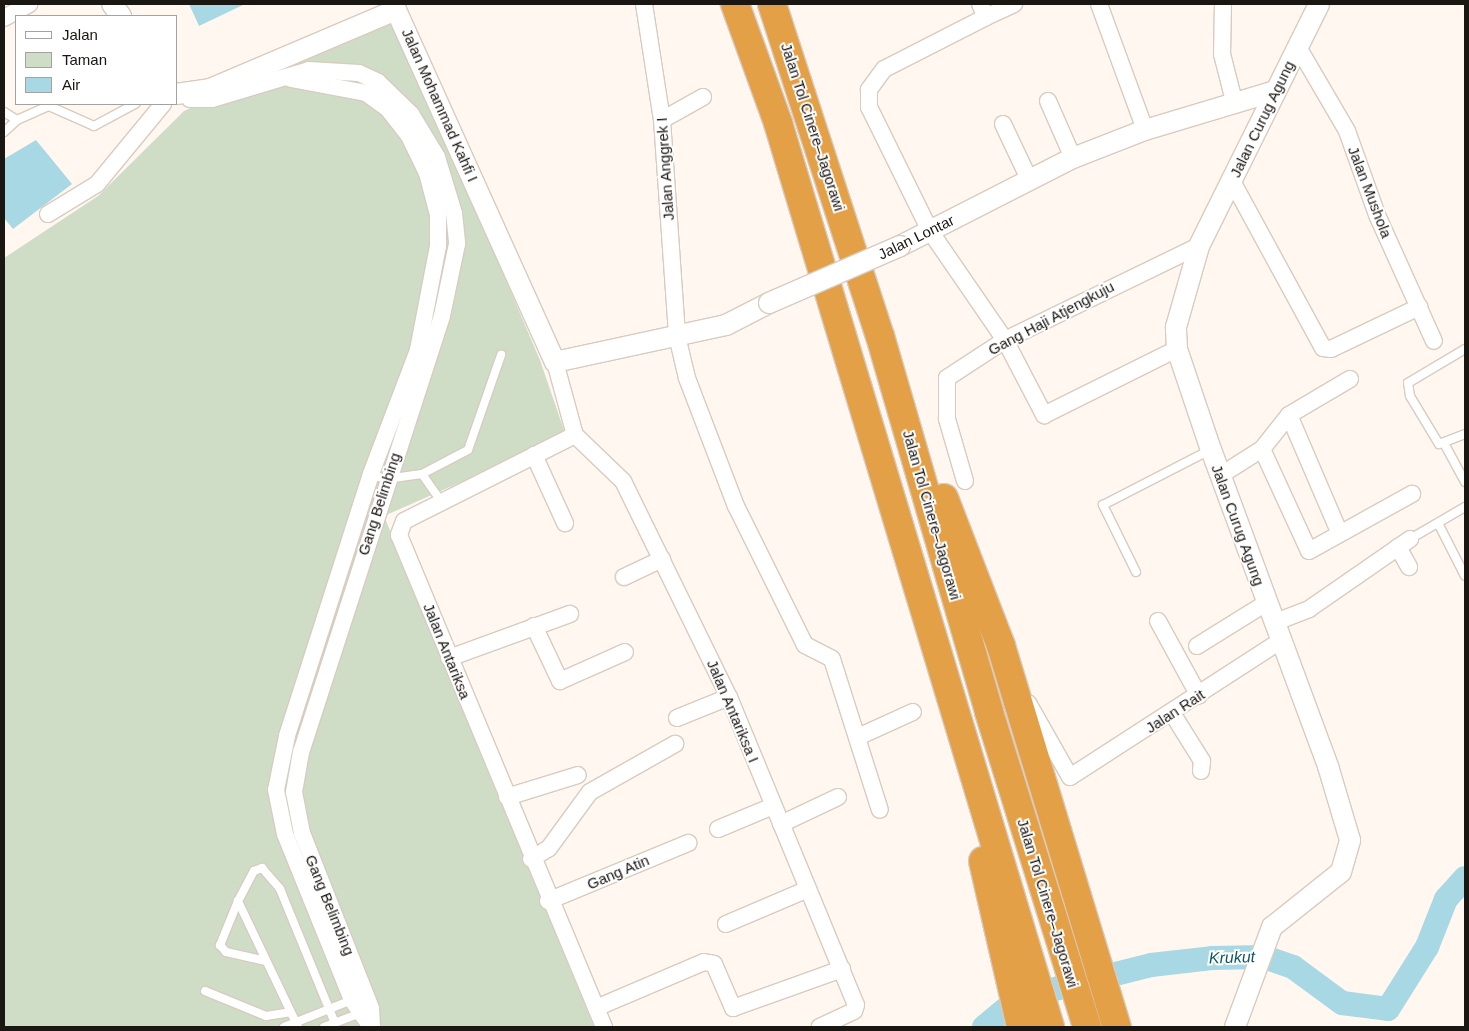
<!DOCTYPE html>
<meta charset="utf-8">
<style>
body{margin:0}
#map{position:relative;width:1469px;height:1031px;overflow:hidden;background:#fff7f0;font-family:Arial,sans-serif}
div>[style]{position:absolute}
.green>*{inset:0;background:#d0ddc6}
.water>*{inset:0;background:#a7d8e3}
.river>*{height:24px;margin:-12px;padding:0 12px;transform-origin:12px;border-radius:12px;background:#a7d8e3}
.roads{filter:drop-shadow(1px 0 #d8cbc0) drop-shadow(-1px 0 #d8cbc0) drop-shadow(0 1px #d8cbc0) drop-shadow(0 -1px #d8cbc0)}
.service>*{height:8px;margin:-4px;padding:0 4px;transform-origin:4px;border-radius:4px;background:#fff}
.minor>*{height:16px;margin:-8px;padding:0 8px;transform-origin:8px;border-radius:8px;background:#fff}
.tertiary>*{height:20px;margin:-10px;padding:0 10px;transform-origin:10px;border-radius:10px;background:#fff}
.motorway>*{height:28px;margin:-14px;padding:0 14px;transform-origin:14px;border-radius:14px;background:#e4a047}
.bridges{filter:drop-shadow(1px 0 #d8cbc0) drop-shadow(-1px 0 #d8cbc0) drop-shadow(0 1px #d8cbc0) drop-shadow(0 -1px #d8cbc0)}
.tertiary-bridge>*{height:20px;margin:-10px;padding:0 10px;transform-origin:10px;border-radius:10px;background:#fff}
span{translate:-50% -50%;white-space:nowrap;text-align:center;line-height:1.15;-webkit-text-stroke:4px #fff;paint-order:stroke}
.street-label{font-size:15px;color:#1a1612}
.water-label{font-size:16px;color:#115561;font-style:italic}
.frame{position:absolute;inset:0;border:5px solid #1a1612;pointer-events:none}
.legend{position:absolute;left:15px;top:15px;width:162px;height:90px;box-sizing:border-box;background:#fff;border:1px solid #a3a2a0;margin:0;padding:6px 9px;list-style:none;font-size:15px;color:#1a1612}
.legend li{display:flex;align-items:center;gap:10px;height:25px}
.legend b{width:25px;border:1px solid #a3a2a0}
</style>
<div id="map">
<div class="green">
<i style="clip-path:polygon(390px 24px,404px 42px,540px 360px,566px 436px,384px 516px,594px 1027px,4px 1027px,4px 258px,98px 196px,184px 111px,276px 67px)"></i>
</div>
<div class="water">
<i style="clip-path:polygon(189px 4px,245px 4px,199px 26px)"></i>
<i style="clip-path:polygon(36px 140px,72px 184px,13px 229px,4px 218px,4px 159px)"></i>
</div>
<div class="river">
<i style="left:984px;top:1027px;width:45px;rotate:-39.6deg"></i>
<i style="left:1019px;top:998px;width:136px;rotate:-14deg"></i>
<i style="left:1151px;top:965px;width:61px;rotate:-6.5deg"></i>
<i style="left:1212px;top:958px;width:52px;rotate:-1.1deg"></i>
<i style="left:1264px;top:957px;width:31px;rotate:19deg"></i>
<i style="left:1293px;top:967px;width:61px;rotate:36.3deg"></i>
<i style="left:1342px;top:1003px;width:46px;rotate:7.4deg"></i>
<i style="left:1388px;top:1009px;width:73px;rotate:-57.8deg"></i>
<i style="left:1427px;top:947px;width:52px;rotate:-68.4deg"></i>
<i style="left:1446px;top:899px;width:28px;rotate:-48deg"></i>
</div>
<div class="roads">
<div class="service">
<i style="left:4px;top:112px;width:15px;rotate:32deg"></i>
<i style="left:4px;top:132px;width:18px;rotate:-43deg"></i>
<i style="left:17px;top:120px;width:35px;rotate:-24deg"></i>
<i style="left:49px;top:106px;width:49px;rotate:24deg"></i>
<i style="left:94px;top:126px;width:47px;rotate:-28.2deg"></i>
<i style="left:1465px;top:349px;width:66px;rotate:149.2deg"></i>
<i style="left:1408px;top:383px;width:13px;rotate:81deg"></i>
<i style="left:1410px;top:396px;width:56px;rotate:58.9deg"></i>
<i style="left:1439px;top:444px;width:28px;rotate:-21deg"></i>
<i style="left:1445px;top:445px;width:42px;rotate:61.6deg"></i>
<i style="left:422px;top:474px;width:33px;rotate:55deg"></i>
<i style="left:371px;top:475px;width:16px;rotate:15deg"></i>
<i style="left:386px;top:479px;width:36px;rotate:-8deg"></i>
<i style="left:422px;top:474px;width:52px;rotate:-27.6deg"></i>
<i style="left:468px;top:450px;width:101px;rotate:-70.8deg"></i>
<i style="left:1438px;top:523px;width:59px;rotate:63deg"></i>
<i style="left:1410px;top:539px;width:64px;rotate:-30.2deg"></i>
<i style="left:1136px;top:572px;width:75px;rotate:-116.2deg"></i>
<i style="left:1103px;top:505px;width:120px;rotate:-27.2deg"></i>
<i style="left:238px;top:901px;width:48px;rotate:112.2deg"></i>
<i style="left:220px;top:945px;width:9px;rotate:49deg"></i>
<i style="left:226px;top:952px;width:41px;rotate:12.7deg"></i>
<i style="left:205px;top:991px;width:66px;rotate:22.3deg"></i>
<i style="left:266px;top:1016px;width:24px;rotate:-9deg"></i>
<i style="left:284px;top:1027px;width:73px;rotate:-21.7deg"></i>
<i style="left:298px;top:1027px;width:140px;rotate:-115.5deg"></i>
<i style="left:238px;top:901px;width:34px;rotate:-62deg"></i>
<i style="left:254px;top:871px;width:9px;rotate:-21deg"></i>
<i style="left:262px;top:868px;width:28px;rotate:49deg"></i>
<i style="left:280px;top:889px;width:145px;rotate:67.7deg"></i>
<i style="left:324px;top:1027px;width:42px;rotate:-21deg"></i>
</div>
<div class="minor">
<i style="left:644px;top:4px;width:117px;rotate:81.2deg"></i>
<i style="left:662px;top:120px;width:217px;rotate:86deg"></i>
<i style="left:677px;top:336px;width:43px;rotate:76.6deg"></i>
<i style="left:687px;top:378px;width:137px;rotate:69.1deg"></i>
<i style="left:736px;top:506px;width:155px;rotate:63.6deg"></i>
<i style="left:805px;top:645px;width:30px;rotate:27deg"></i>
<i style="left:832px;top:659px;width:158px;rotate:72.4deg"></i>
<i style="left:980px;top:4px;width:14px;rotate:65deg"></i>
<i style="left:986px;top:17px;width:31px;rotate:-25deg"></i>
<i style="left:1099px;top:4px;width:134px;rotate:69.9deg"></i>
<i style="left:1223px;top:4px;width:50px;rotate:91.1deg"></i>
<i style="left:1222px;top:54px;width:49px;rotate:75.7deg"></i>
<i style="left:986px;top:17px;width:114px;rotate:153deg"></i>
<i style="left:884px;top:69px;width:26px;rotate:126deg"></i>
<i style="left:869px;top:90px;width:17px;rotate:90deg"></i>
<i style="left:869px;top:107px;width:138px;rotate:63.8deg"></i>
<i style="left:930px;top:231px;width:132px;rotate:55.5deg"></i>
<i style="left:1005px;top:340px;width:85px;rotate:62.5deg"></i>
<i style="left:1044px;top:415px;width:148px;rotate:-26.4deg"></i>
<i style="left:4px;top:18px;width:29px;rotate:-29deg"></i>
<i style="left:1298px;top:47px;width:97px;rotate:59.7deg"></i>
<i style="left:1347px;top:131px;width:89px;rotate:70.3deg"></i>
<i style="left:1377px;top:215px;width:138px;rotate:65.7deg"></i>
<i style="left:291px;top:79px;width:76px;rotate:10.6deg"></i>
<i style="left:366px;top:93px;width:27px;rotate:36deg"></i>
<i style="left:388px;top:109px;width:34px;rotate:52deg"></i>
<i style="left:409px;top:136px;width:41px;rotate:64.1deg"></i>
<i style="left:427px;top:173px;width:43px;rotate:75.3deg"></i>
<i style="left:438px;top:215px;width:31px;rotate:90deg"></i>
<i style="left:438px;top:246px;width:106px;rotate:100.9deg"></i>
<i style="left:418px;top:350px;width:133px;rotate:110.8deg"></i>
<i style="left:371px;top:474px;width:275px;rotate:107.8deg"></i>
<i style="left:287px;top:736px;width:55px;rotate:101.5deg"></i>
<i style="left:276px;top:790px;width:45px;rotate:78.4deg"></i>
<i style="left:285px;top:834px;width:179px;rotate:68deg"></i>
<i style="left:352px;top:1000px;width:33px;rotate:55deg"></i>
<i style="left:190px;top:99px;width:22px"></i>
<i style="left:212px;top:99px;width:101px;rotate:-16.6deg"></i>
<i style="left:309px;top:70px;width:50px;rotate:3.4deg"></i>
<i style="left:359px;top:73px;width:21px;rotate:25deg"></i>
<i style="left:378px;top:82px;width:46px;rotate:44.1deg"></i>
<i style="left:411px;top:114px;width:50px;rotate:58.8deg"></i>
<i style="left:437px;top:157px;width:59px;rotate:73.1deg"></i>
<i style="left:454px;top:213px;width:31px;rotate:84deg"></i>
<i style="left:457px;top:244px;width:74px;rotate:101.8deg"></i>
<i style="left:442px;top:316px;width:458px;rotate:107.9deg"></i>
<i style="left:301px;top:752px;width:41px;rotate:99.9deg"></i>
<i style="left:294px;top:792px;width:42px;rotate:79deg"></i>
<i style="left:302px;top:833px;width:188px;rotate:68.5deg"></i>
<i style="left:371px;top:1008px;width:19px;rotate:87deg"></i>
<i style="left:1048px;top:101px;width:62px;rotate:66.3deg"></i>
<i style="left:662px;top:120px;width:47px;rotate:-29.3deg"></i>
<i style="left:1003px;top:124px;width:63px;rotate:64.7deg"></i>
<i style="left:1232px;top:181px;width:190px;rotate:61.4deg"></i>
<i style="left:1323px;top:348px;width:8px;rotate:7deg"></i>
<i style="left:1331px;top:349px;width:98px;rotate:-25.5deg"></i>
<i style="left:48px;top:214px;width:57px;rotate:-31.5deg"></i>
<i style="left:97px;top:184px;width:104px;rotate:-50.5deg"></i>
<i style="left:555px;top:362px;width:76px;rotate:74.7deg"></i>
<i style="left:575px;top:435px;width:66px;rotate:43.8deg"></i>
<i style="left:623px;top:481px;width:241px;rotate:63.9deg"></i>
<i style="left:729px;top:697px;width:333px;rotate:67.6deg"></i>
<i style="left:856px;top:1005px;width:6px;rotate:108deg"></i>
<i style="left:854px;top:1011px;width:38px;rotate:155deg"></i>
<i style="left:1350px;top:379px;width:71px;rotate:149.5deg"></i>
<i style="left:1289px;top:415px;width:43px;rotate:128.5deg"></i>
<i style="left:1262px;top:449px;width:112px;rotate:65.3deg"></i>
<i style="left:1309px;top:551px;width:118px;rotate:-29deg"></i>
<i style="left:1289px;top:415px;width:129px;rotate:66.8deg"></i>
<i style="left:575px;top:435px;width:191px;rotate:153.3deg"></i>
<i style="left:404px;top:521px;width:15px;rotate:110deg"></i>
<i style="left:399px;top:535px;width:533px;rotate:67.38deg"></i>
<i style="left:534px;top:455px;width:75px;rotate:65.5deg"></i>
<i style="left:1221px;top:475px;width:49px;rotate:-32.4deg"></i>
<i style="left:965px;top:481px;width:65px;rotate:-106.2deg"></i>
<i style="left:947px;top:419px;width:41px;rotate:-90deg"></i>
<i style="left:947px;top:378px;width:69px;rotate:-33.2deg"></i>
<i style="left:1005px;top:340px;width:216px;rotate:-25.9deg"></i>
<i style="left:1398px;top:547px;width:23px;rotate:61deg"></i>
<i style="left:624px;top:577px;width:42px;rotate:-25.3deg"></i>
<i style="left:1158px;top:621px;width:85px;rotate:61.3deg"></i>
<i style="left:1273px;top:623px;width:39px;rotate:-21deg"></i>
<i style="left:1309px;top:609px;width:123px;rotate:-34.7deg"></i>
<i style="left:534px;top:626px;width:61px;rotate:64.7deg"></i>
<i style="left:560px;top:681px;width:71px;rotate:-24deg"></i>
<i style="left:1197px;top:646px;width:81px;rotate:-31.9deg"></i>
<i style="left:449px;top:658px;width:129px;rotate:-20deg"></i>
<i style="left:1028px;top:703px;width:85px;rotate:60.4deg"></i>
<i style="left:1070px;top:777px;width:249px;rotate:-32.9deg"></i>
<i style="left:1172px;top:713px;width:57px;rotate:58deg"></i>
<i style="left:1202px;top:761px;width:10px;rotate:96deg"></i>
<i style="left:677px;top:718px;width:56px;rotate:-22deg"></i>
<i style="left:860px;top:736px;width:58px;rotate:-24.4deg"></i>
<i style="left:507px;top:797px;width:74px;rotate:-17.2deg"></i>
<i style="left:781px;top:824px;width:63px;rotate:-25.3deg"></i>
<i style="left:718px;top:829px;width:60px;rotate:-22.7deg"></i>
<i style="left:531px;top:859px;width:21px;rotate:-31deg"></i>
<i style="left:549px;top:848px;width:69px;rotate:-53.8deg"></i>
<i style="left:590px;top:792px;width:98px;rotate:-29.5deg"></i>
<i style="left:548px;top:901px;width:152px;rotate:-22.5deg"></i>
<i style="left:726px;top:924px;width:89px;rotate:-23.1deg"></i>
<i style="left:596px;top:1008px;width:117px;rotate:-23.1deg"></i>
<i style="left:704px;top:962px;width:10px;rotate:11deg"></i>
<i style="left:714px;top:964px;width:48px;rotate:66.6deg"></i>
<i style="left:733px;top:1008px;width:116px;rotate:-19.7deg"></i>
</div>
<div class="tertiary">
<i style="left:112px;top:4px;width:15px;rotate:53deg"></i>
<i style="left:176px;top:94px;width:34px;rotate:-8deg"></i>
<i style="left:210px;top:89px;width:202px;rotate:-23deg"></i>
<i style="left:396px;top:10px;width:386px;rotate:65.7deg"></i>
<i style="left:555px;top:362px;width:175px;rotate:-12.2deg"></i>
<i style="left:726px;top:325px;width:48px;rotate:-27.1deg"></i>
<i style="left:900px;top:246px;width:194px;rotate:-27deg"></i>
<i style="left:1073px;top:158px;width:77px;rotate:-21.3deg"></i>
<i style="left:1145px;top:130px;width:133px;rotate:-16.7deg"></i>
<i style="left:1235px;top:1027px;width:107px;rotate:-69.7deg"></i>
<i style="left:1272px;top:927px;width:88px;rotate:-38.6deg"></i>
<i style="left:1341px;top:872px;width:33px;rotate:-74deg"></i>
<i style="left:1350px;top:840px;width:77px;rotate:-106.6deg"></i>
<i style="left:1328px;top:766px;width:337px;rotate:-110.3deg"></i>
<i style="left:1211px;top:450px;width:107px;rotate:-108.6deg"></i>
<i style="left:1177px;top:349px;width:22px;rotate:-93deg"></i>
<i style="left:1176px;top:327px;width:84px;rotate:-74.1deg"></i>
<i style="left:1199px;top:246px;width:270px;rotate:-63.6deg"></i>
</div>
<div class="motorway">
<i style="left:735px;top:4px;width:127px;rotate:70.1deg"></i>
<i style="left:778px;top:123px;width:944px;rotate:73.25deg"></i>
<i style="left:772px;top:4px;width:349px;rotate:72deg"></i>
<i style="left:880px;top:336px;width:391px;rotate:73.8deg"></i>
<i style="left:989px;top:712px;width:330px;rotate:72.7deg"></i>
<i style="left:944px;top:498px;width:159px;rotate:68.9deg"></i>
<i style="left:1001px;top:646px;width:398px;rotate:73.1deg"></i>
<i style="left:983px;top:861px;width:170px;rotate:77.1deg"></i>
</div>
</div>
<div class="bridges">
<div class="tertiary-bridge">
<i style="left:769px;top:303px;width:143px;rotate:-23.5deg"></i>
</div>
</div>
<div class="street-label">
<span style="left:440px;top:105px;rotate:66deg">Jalan Mohammad Kahfi I</span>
<span style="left:1262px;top:119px;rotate:-64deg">Jalan Curug Agung</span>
<span style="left:813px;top:127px;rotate:72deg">Jalan Tol Cinere–Jagorawi</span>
<span style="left:665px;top:169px;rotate:-94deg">Jalan Anggrek I</span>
<span style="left:1370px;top:192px;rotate:69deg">Jalan Mushola</span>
<span style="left:916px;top:237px;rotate:-26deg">Jalan Lontar</span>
<span style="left:1051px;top:318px;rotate:-28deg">Gang Haji Atjengkuju</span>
<span style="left:379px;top:504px;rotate:-72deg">Gang Belimbing</span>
<span style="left:932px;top:515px;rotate:74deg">Jalan Tol Cinere–Jagorawi</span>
<span style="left:1238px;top:525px;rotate:70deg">Jalan Curug Agung</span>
<span style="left:447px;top:651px;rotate:68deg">Jalan Antariksa</span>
<span style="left:733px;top:711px;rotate:67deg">Jalan Antariksa I</span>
<span style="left:1175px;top:711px;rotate:-33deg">Jalan Rait</span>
<span style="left:618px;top:872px;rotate:-23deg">Gang Atin</span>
<span style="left:1048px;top:903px;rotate:73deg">Jalan Tol Cinere–Jagorawi</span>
<span style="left:330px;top:905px;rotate:68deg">Gang Belimbing</span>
</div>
<div class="water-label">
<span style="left:1232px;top:958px;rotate:-2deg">Krukut</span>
</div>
<div class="frame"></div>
<ul class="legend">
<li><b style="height:6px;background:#fff"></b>Jalan</li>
<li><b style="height:14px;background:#d0ddc6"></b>Taman</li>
<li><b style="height:14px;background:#a7d8e3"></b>Air</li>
</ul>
</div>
